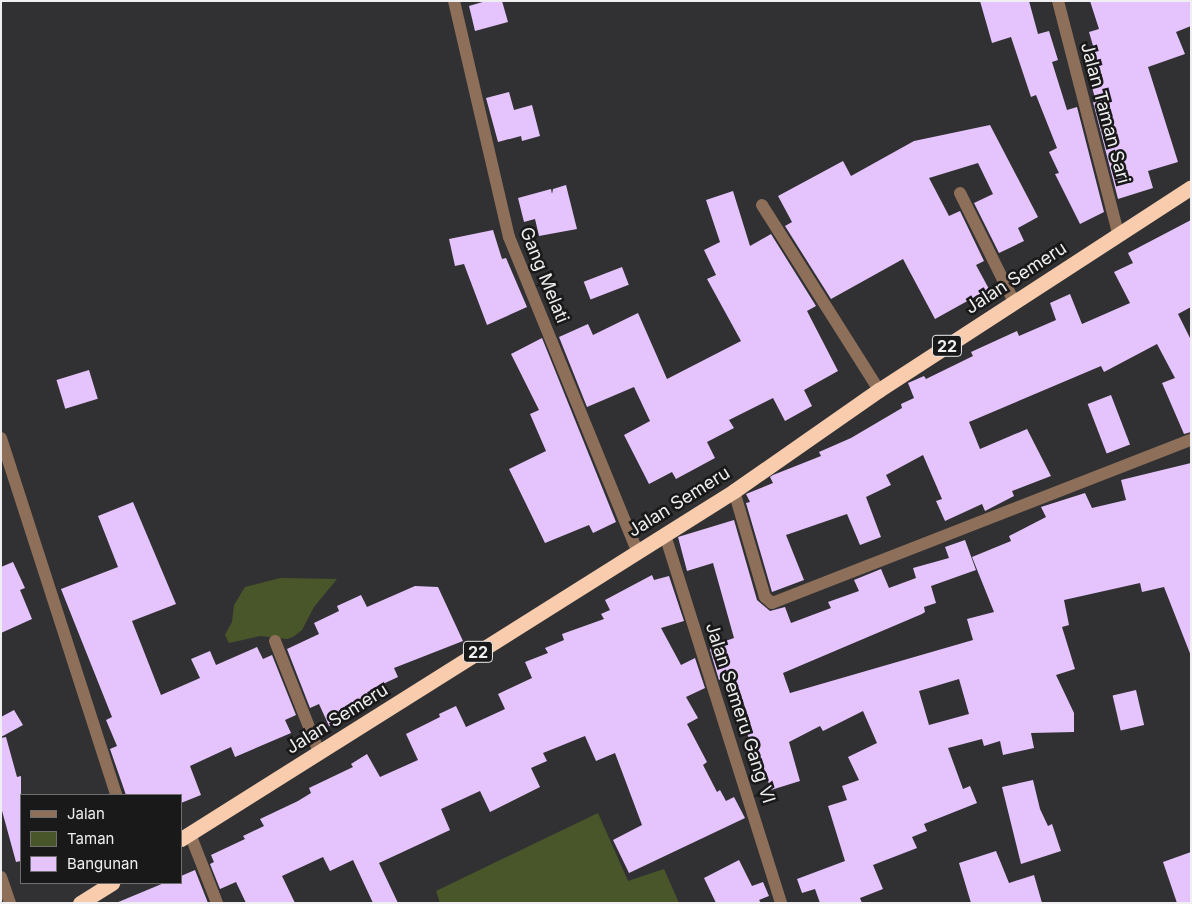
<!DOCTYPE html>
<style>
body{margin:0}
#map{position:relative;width:1192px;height:904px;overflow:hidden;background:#313133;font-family:Inter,sans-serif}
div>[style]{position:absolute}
.green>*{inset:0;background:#495629}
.building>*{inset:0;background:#e5c4fe;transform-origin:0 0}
.minor>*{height:12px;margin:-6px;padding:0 6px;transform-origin:6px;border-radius:6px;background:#8d6f5a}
.highway>*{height:15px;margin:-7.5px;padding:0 7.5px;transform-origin:7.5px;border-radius:7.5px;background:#f8ccad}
span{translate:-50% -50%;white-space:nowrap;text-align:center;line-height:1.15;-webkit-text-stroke:5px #19191a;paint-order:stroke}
.shield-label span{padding:1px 4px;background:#19191a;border:1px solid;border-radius:4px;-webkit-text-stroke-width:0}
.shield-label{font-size:16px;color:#efeff1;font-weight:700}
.street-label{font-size:18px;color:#efeff1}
.frame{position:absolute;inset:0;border:2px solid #efeff1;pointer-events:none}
.legend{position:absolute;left:20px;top:794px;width:162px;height:90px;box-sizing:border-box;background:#19191a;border:1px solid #6f6f70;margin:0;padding:6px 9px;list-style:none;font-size:15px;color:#efeff1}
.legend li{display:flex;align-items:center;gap:10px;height:25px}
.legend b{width:25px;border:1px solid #6f6f70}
</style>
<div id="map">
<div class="green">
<i style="clip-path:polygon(280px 578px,337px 579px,314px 607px,302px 630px,293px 637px,287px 639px,260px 636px,229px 643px,225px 635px,232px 622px,234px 605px,245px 587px)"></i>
<i style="clip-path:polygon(598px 813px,628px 881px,664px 869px,679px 903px,440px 903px,436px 891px)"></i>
</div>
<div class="building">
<i style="clip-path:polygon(486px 1px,502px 1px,508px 22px,475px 31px,469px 6px)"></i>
<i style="clip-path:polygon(980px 1px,1029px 1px,1038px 34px,1049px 31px,1058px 60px,1052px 62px,1067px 110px,1077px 107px,1104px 212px,1080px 224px,1055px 174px,1059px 173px,1049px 152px,1057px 148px,1036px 95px,1031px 97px,1011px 37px,992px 43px)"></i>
<i style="clip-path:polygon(1090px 1px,1191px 1px,1191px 26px,1176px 32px,1185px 54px,1148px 67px,1178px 162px,1148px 171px,1153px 188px,1118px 199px,1093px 102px,1096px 101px,1091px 84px,1103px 80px,1089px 32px,1099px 29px)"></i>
<i style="clip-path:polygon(509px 92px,514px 110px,532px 105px,540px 136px,522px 141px,521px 136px,498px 142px,486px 98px)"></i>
<i style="clip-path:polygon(990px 125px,1038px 217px,1018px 228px,1024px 241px,999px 253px,974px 203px,993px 194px,978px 163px,929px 178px,949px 216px,960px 211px,984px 261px,976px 265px,989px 289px,935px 319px,903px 259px,831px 299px,785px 226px,792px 222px,778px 196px,843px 161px,851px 176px,914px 141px)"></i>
<i style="clip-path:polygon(566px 185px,577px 229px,539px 236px,535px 219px,524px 222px,518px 198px,551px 189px,552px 194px,553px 189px)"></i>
<i style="clip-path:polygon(733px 191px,750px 246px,771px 234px,816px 306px,807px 311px,838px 371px,804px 390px,812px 406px,785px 421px,773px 398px,729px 420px,734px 428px,707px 442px,715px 458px,676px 479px,672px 472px,649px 484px,624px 435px,650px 421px,634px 387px,587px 407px,559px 337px,588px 324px,593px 335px,638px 313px,667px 379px,741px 341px,707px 279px,716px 275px,704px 250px,720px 242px,706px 200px)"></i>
<i style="clip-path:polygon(1191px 220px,1191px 307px,1178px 314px,1191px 340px,1191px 432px,1184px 434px,1162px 383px,1175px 378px,1157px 344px,1104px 372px,1101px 366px,969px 422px,980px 449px,1027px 429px,1051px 476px,1012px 491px,1014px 496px,985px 511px,982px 504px,945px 521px,936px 501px,942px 499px,923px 455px,886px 475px,891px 485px,866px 497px,881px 537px,860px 545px,847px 514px,786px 535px,804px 580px,772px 592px,746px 503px,750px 502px,746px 494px,773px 483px,770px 477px,773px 475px,821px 456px,819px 452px,851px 438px,902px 408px,901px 404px,914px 398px,908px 383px,924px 376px,926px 379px,973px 356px,971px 352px,1017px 331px,1019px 336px,1056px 320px,1050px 303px,1070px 294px,1082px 324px,1130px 303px,1114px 272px,1133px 263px,1128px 253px)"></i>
<i style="clip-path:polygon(493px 230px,502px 259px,506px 258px,527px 307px,487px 325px,464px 264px,455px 266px,449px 239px)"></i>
<i style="left:622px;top:267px;width:19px;height:41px;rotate:69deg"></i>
<i style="clip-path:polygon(542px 338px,616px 522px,593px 533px,589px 525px,545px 543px,509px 469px,546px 451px,530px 414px,539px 410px,511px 354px)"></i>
<i style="left:89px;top:370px;width:30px;height:34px;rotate:73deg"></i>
<i style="left:1111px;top:395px;width:53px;height:25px;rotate:69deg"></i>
<i style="clip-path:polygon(evenodd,1191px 463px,1191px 656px,1164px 587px,1142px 592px,1140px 583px,1064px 600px,1069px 625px,1062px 627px,1075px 669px,1056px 675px,1074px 713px,1074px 732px,1031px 733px,1034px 748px,1003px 755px,1000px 741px,984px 746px,982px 739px,948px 748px,963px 789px,970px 786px,977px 803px,924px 824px,927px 831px,912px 837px,917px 848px,873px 865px,883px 889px,860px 898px,862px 903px,820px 903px,815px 889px,802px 893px,797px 879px,845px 861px,828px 806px,847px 800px,842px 786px,859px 780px,848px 757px,877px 743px,863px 711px,823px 731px,820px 726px,789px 742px,800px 781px,771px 790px,760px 756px,756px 758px,743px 722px,749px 719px,733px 672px,719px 680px,710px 650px,711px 646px,734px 638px,713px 563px,687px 571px,678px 537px,734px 520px,757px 600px,770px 611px,785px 607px,791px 623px,831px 608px,828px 602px,859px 591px,854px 580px,881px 569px,889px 588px,916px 578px,913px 568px,949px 558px,945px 547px,965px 540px,976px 570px,931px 586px,936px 603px,924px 607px,925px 612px,922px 614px,783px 673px,790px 693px,973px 640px,967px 619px,994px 612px,972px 557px,1011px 541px,1009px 536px,1046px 517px,1041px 507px,1085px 493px,1092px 508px,1126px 500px,1121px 480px,1191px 463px,959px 679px,969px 714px,929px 725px,919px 691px,959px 679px)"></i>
<i style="clip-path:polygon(133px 502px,176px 604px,132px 621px,161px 695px,200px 678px,191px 659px,210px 651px,216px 665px,257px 647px,263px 659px,272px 655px,296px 715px,285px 720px,291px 733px,235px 757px,231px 747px,190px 766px,201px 795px,181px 803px,181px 795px,126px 795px,110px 749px,117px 746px,106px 720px,112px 717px,61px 589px,118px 567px,98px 516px)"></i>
<i style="clip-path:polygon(13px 562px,25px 588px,20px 590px,32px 619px,1px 633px,1px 567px)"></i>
<i style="clip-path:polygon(652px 575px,654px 580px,669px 576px,684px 621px,661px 628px,681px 665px,695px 658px,705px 688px,686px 697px,698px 718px,687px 724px,707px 762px,703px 765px,717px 792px,720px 790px,726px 801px,734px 797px,745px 818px,629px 873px,613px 840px,642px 825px,615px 753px,596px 761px,585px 736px,543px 753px,547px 761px,531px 768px,540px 787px,490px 812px,480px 791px,441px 809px,450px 830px,379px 863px,398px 903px,373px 903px,353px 860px,330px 871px,323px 857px,282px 876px,295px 903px,246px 903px,236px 882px,220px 889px,210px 864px,214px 862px,211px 855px,245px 839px,243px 836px,264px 826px,260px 819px,298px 801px,311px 793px,309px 788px,353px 767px,351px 764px,367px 754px,380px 777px,418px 760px,406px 734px,440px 717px,439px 714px,456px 706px,466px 727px,505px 709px,498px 694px,532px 678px,525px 662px,548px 653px,545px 648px,564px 640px,562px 634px,604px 619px,601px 614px,610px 610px,605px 600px)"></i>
<i style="clip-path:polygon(415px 586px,438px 587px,463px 641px,394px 668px,398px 677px,370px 690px,372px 694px,340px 709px,344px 719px,329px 726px,319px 704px,310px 708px,287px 649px,319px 634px,314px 623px,339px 611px,337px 606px,361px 595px,367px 607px)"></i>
<i style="left:1136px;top:690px;width:36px;height:24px;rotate:77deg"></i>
<i style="clip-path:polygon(14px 710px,23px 725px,1px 737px,1px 717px)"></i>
<i style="clip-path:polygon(6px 737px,17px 777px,21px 776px,21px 861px,16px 862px,1px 807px,1px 738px)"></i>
<i style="clip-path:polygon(1033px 780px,1040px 809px,1048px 826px,1052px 824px,1061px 851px,1021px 864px,1002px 787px)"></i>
<i style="clip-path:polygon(996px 851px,1009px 883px,1034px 875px,1042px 903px,971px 903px,959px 863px)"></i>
<i style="clip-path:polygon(1191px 852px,1191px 903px,1177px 903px,1163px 862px)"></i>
<i style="clip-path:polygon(739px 860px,752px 886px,763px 882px,769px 896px,759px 900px,761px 903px,716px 903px,704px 878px)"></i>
<i style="clip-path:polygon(195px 870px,208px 903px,116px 903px,164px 883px,181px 883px,181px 876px)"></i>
</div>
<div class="minor">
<i style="left:454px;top:1px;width:242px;rotate:76.9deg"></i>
<i style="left:509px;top:237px;width:339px;rotate:67.8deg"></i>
<i style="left:1058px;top:1px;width:240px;rotate:75.5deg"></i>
<i style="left:960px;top:193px;width:122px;rotate:63.6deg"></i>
<i style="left:762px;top:205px;width:219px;rotate:57.7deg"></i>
<i style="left:1px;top:438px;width:375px;rotate:72.1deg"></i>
<i style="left:734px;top:491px;width:110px;rotate:73.7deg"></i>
<i style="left:765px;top:597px;width:9px;rotate:41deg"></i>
<i style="left:772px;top:603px;width:450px;rotate:-21.3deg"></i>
<i style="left:665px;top:535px;width:386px;rotate:72.5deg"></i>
<i style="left:275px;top:641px;width:119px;rotate:68.4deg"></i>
<i style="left:190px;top:834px;width:74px;rotate:68.6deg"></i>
<i style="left:1px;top:877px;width:28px;rotate:71deg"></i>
</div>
<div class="highway">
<i style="left:181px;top:839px;width:653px;rotate:-32.18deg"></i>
<i style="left:734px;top:491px;width:177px;rotate:-34.9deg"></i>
<i style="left:879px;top:390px;width:372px;rotate:-33deg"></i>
<i style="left:80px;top:903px;width:38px;rotate:-32deg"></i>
</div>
<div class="shield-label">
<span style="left:947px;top:346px">22</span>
<span style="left:478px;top:652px">22</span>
</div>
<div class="street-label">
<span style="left:1105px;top:113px;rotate:75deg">Jalan Taman Sari</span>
<span style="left:544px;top:275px;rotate:68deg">Gang Melati</span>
<span style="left:1016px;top:278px;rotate:-33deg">Jalan Semeru</span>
<span style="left:679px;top:502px;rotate:-32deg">Jalan Semeru</span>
<span style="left:740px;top:713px;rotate:72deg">Jalan Semeru Gang VI</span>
<span style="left:337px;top:719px;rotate:-32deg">Jalan Semeru</span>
</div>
<div class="frame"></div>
<ul class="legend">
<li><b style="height:6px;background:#8d6f5a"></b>Jalan</li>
<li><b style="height:14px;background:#495629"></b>Taman</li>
<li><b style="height:14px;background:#e5c4fe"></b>Bangunan</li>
</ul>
</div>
